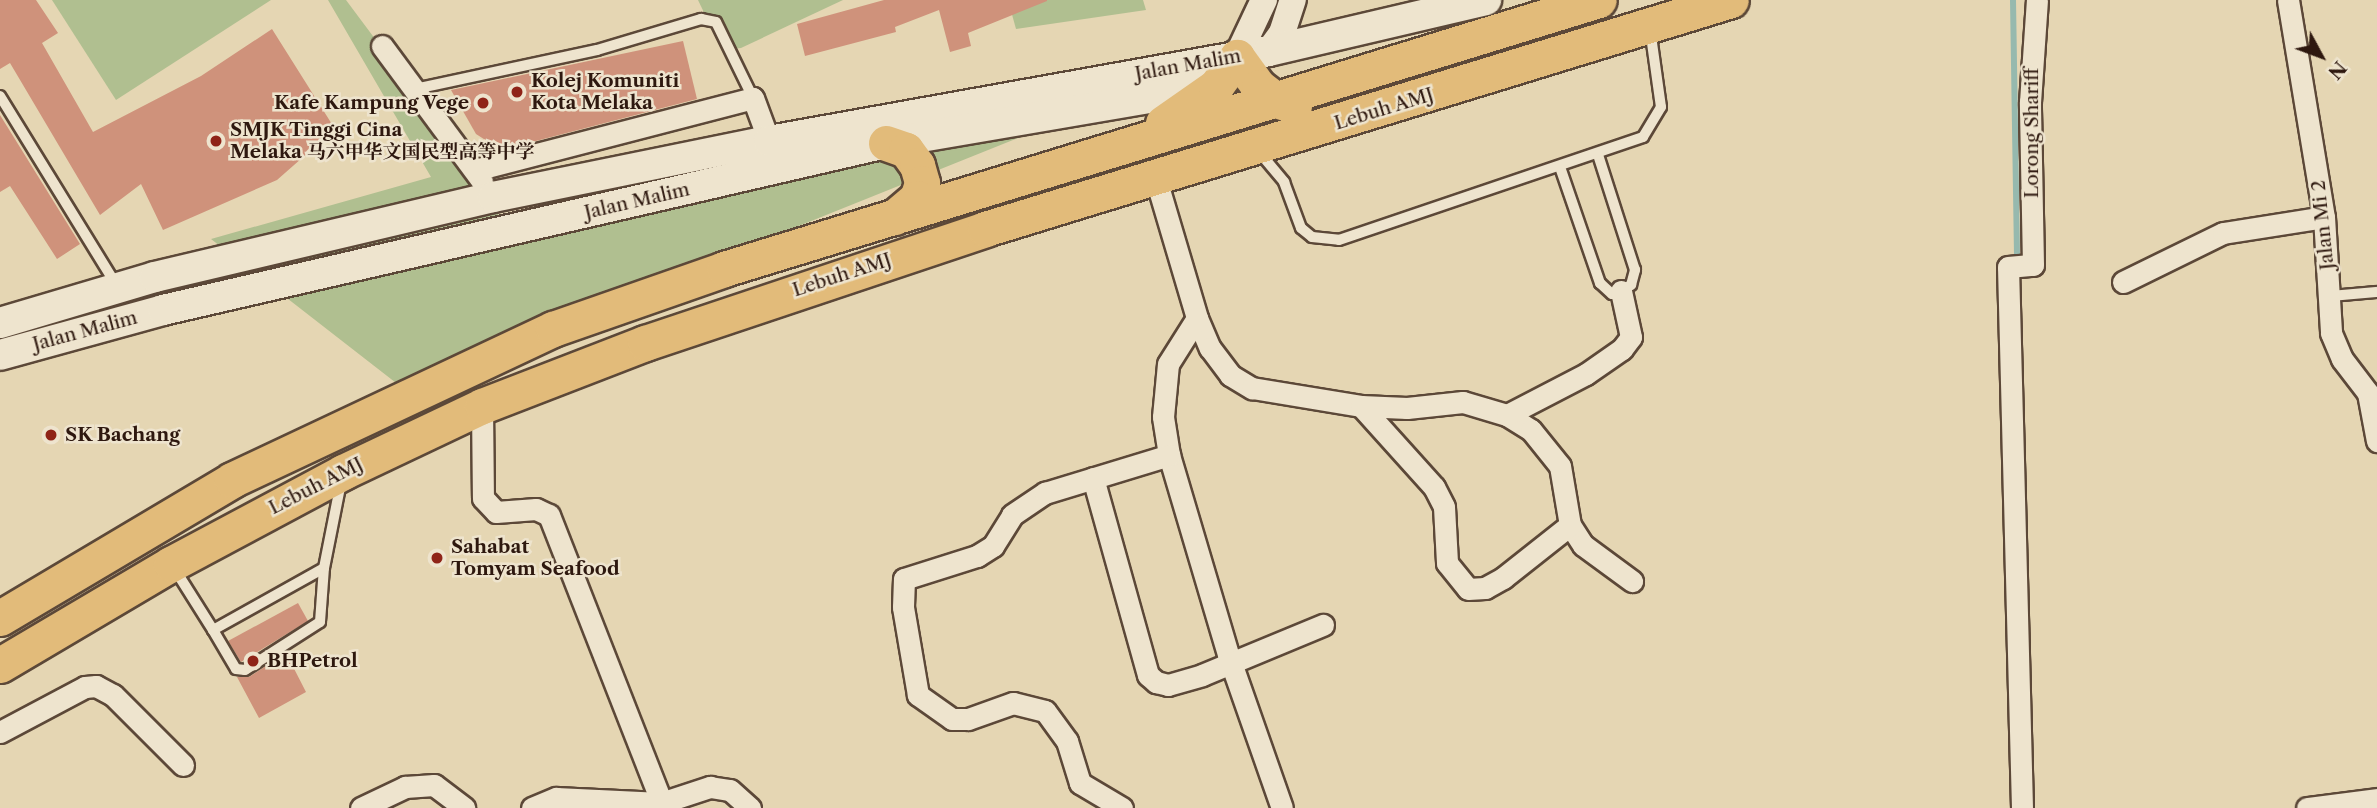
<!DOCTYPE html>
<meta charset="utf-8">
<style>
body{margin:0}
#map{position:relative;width:2377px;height:808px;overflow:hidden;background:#e5d6b3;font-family:"Libre Caslon Text","Noto Serif SC",serif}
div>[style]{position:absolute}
.green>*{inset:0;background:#b0bf90}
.stream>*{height:6px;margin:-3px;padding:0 3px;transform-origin:3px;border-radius:3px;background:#96b9ae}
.building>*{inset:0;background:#cf927b}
.roads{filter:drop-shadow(2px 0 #5c4838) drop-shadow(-2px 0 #5c4838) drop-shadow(0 2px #5c4838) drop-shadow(0 -2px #5c4838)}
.service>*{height:10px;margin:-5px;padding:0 5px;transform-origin:5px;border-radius:5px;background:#eee4ce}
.minor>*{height:21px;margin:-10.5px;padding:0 10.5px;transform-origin:10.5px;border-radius:10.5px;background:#eee4ce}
.tertiary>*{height:26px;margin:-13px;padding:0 13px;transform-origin:13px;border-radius:13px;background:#eee4ce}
.secondary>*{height:30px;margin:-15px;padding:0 15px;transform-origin:15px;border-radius:15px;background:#eee4ce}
.trunk>*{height:35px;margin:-17.5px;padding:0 17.5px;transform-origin:17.5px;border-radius:17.5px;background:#e2bb7a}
.dots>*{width:19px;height:19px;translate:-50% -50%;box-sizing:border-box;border:4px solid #eee4ce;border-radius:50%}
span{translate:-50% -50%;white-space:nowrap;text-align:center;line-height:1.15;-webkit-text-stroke:5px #eee4ce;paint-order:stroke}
.street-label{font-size:19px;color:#2e180f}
.poi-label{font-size:19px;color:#2e180f;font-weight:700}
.left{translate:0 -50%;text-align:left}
.right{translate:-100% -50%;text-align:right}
.north{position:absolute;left:2286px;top:21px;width:70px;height:70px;-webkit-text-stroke:5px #eee4ce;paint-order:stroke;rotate:131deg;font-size:19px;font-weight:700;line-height:28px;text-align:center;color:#2e180f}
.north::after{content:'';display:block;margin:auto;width:24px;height:32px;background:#2e180f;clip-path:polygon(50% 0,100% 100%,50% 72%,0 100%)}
</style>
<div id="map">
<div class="green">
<i style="clip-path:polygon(52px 0,271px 0,116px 100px)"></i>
<i style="clip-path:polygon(328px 0,346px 0,493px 197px,503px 231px,1095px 107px,400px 386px,211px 239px,431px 177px)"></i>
<i style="clip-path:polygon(698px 0,843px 0,741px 48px,722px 50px)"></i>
<i style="clip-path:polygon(1008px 0,1143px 0,1146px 10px,1016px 29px)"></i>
</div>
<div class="stream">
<i style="left:2013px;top:0;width:264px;rotate:89.1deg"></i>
</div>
<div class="building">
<i style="clip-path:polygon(0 0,36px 0,58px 33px,42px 43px,93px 132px,201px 76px,272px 29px,335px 129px,277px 180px,163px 230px,141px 184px,100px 215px,10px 63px,0 69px)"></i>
<i style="clip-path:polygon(884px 0,1047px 0,1047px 1px,968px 33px,971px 46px,950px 52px,939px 10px,895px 27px,896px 32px,805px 56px,797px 24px)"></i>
<i style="clip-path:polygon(683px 41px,697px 99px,501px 150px,476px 134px,451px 90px)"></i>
<i style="clip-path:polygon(0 115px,80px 244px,57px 259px,10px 186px,0 192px)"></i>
<i style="clip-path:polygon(298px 603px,308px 621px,241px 662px,228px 641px)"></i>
<i style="clip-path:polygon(286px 653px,306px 692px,259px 718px,237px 677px,249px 677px)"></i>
</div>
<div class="roads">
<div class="service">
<i style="left:415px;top:89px;width:186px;rotate:-12.1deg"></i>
<i style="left:597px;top:50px;width:109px;rotate:-16.6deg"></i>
<i style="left:701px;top:19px;width:15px;rotate:11deg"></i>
<i style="left:716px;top:22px;width:85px;rotate:64deg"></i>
<i style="left:0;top:96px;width:223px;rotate:58.4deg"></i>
<i style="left:1260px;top:153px;width:38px;rotate:50deg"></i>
<i style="left:1284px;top:182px;width:49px;rotate:69.7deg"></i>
<i style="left:1301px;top:228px;width:14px;rotate:39deg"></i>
<i style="left:1312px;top:237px;width:27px;rotate:6deg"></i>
<i style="left:1339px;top:240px;width:321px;rotate:-18.7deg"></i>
<i style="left:1643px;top:137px;width:35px;rotate:-59deg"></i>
<i style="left:1661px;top:107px;width:79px;rotate:-98deg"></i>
<i style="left:1560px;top:167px;width:123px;rotate:71deg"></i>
<i style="left:1600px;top:283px;width:16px;rotate:43deg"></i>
<i style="left:1612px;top:294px;width:9px;rotate:-18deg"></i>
<i style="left:1621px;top:291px;width:12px;rotate:-31deg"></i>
<i style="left:1631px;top:285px;width:16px;rotate:-75deg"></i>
<i style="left:1635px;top:270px;width:121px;rotate:-107.8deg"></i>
<i style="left:2330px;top:296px;width:47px;rotate:-4.9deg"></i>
<i style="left:174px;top:568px;width:73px;rotate:57.8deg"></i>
<i style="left:213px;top:630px;width:127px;rotate:-29.2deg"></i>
<i style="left:324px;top:568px;width:88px;rotate:-78.8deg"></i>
<i style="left:213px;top:630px;width:45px;rotate:59.5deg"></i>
<i style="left:236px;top:669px;width:9px;rotate:6deg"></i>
<i style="left:245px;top:670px;width:89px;rotate:-32.6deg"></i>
<i style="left:320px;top:622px;width:54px;rotate:-85.8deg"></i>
</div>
<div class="minor">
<i style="left:2288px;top:0;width:220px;rotate:80.6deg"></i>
<i style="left:2324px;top:217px;width:116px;rotate:86.5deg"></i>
<i style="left:2331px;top:333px;width:28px;rotate:67deg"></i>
<i style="left:2342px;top:359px;width:43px;rotate:52.6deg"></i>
<i style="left:2368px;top:393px;width:49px;rotate:79.4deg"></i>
<i style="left:382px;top:46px;width:168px;rotate:53.5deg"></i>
<i style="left:475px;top:170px;width:287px;rotate:-14.5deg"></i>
<i style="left:753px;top:98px;width:46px;rotate:69.6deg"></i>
<i style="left:1155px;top:176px;width:148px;rotate:73.5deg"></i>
<i style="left:1197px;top:318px;width:33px;rotate:67deg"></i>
<i style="left:1210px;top:348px;width:34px;rotate:53deg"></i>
<i style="left:1230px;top:375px;width:26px;rotate:31deg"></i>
<i style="left:1252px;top:388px;width:110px;rotate:9.4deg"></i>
<i style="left:1361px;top:406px;width:46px;rotate:2.5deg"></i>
<i style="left:1407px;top:408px;width:56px;rotate:-6.1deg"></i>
<i style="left:1463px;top:402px;width:46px;rotate:16.5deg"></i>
<i style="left:1507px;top:415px;width:28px;rotate:32deg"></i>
<i style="left:1531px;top:430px;width:46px;rotate:51.1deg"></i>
<i style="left:1560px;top:466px;width:60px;rotate:80.4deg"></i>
<i style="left:1570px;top:525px;width:24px;rotate:57deg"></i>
<i style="left:1583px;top:545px;width:61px;rotate:36.3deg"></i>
<i style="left:2123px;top:282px;width:111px;rotate:-26.1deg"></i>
<i style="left:2223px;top:233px;width:102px;rotate:-9deg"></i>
<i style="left:1197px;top:318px;width:54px;rotate:122.2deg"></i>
<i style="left:1168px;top:364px;width:53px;rotate:95.4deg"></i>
<i style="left:1163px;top:417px;width:38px;rotate:81deg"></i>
<i style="left:1169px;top:455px;width:208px;rotate:73.5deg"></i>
<i style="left:1228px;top:654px;width:163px;rotate:70.7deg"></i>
<i style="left:482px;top:406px;width:92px;rotate:89.4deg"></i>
<i style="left:483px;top:498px;width:19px;rotate:47deg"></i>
<i style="left:496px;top:512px;width:40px;rotate:-4.3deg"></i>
<i style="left:536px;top:509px;width:14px;rotate:25deg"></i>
<i style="left:549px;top:515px;width:315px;rotate:68.6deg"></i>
<i style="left:1361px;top:406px;width:109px;rotate:48deg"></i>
<i style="left:1434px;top:487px;width:22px;rotate:63deg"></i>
<i style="left:1444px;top:507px;width:56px;rotate:86.9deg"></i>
<i style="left:1447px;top:563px;width:33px;rotate:51deg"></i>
<i style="left:1468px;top:589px;width:17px;rotate:-3deg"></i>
<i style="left:1485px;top:588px;width:21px;rotate:-29deg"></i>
<i style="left:1503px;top:578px;width:85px;rotate:-38.3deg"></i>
<i style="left:1507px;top:415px;width:89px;rotate:-27.4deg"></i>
<i style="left:1586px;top:374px;width:44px;rotate:-34.8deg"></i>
<i style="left:1622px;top:349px;width:15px;rotate:-53deg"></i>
<i style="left:1631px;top:337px;width:47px;rotate:-102.3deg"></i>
<i style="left:1093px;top:478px;width:205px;rotate:74.4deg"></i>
<i style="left:1148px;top:675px;width:11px;rotate:41deg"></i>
<i style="left:1156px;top:682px;width:12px;rotate:14deg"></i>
<i style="left:1168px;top:685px;width:35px;rotate:-16deg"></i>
<i style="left:1202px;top:675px;width:131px;rotate:-22.5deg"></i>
<i style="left:0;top:732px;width:96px;rotate:-27.9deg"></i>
<i style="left:85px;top:687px;width:11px;rotate:-5deg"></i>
<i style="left:96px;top:686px;width:19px;rotate:28deg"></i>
<i style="left:113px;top:695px;width:99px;rotate:45deg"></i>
<i style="left:361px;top:808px;width:49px;rotate:-25.5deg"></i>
<i style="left:405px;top:787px;width:29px;rotate:-4deg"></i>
<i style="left:434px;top:785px;width:38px;rotate:37deg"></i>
<i style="left:532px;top:808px;width:26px;rotate:-23deg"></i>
<i style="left:556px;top:798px;width:105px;rotate:2.7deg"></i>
<i style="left:661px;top:803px;width:52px;rotate:-18.1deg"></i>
<i style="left:710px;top:787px;width:20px;rotate:9deg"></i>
<i style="left:730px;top:790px;width:27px;rotate:42deg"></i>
<i style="left:1122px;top:808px;width:49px;rotate:-149.2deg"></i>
<i style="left:1080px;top:783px;width:44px;rotate:-107.2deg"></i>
<i style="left:1067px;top:741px;width:37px;rotate:-126deg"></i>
<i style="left:1045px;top:711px;width:33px;rotate:-166deg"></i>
<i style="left:1013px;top:703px;width:48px;rotate:160.4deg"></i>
<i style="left:968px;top:719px;width:16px;rotate:180deg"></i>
<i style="left:952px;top:719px;width:42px;rotate:-144.8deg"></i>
<i style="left:918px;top:695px;width:89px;rotate:-99.7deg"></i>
<i style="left:903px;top:607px;width:28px;rotate:-88deg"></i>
<i style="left:904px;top:579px;width:77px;rotate:-17.5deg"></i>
<i style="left:977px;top:556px;width:19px;rotate:-32deg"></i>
<i style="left:993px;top:546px;width:36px;rotate:-58deg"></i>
<i style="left:1012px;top:515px;width:40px;rotate:-34deg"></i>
<i style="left:1045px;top:493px;width:130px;rotate:-17deg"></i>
<i style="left:2022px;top:808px;width:541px;rotate:-91.48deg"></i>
<i style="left:2008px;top:267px;width:25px;rotate:-5deg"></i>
<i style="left:2033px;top:265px;width:163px;rotate:-91.1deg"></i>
<i style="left:2030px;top:102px;width:102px;rotate:-86.1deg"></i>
<i style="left:2307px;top:808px;width:71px;rotate:-7.3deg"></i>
</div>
<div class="tertiary">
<i style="left:1269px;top:51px;width:22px;rotate:-54deg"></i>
<i style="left:1282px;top:33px;width:35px;rotate:-72deg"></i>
<i style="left:1237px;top:57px;width:63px;rotate:-64.7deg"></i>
</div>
<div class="secondary">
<i style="left:0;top:323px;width:162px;rotate:-16.5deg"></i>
<i style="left:155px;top:277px;width:347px;rotate:-13.3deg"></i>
<i style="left:493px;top:197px;width:282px;rotate:-11.5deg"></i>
<i style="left:769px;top:141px;width:508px;rotate:-10.2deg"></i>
<i style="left:1269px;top:51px;width:223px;rotate:-13.2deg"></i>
<i style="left:0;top:355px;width:169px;rotate:-15.4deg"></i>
<i style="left:163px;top:310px;width:742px;rotate:-13.01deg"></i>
<i style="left:886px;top:143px;width:334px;rotate:-9.7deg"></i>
</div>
<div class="trunk">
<i style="left:1163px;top:123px;width:65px;rotate:-34.9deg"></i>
<i style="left:1216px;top:86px;width:36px;rotate:-54deg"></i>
<i style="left:1237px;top:57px;width:37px;rotate:54deg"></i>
<i style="left:1259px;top:87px;width:21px;rotate:37deg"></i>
<i style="left:1276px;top:100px;width:19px;rotate:18deg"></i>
<i style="left:886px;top:143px;width:21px;rotate:19deg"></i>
<i style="left:906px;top:150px;width:19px;rotate:54deg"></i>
<i style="left:917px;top:165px;width:19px;rotate:74deg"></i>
<i style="left:922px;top:183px;width:16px;rotate:108deg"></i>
<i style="left:917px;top:198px;width:30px;rotate:140deg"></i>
<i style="left:0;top:618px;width:270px;rotate:-30.7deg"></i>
<i style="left:232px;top:480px;width:355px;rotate:-25.2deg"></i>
<i style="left:553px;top:329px;width:181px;rotate:-19.3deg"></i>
<i style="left:724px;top:269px;width:915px;rotate:-17.09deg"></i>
<i style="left:0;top:665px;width:199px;rotate:-30.6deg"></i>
<i style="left:171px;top:564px;width:195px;rotate:-28.1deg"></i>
<i style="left:343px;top:472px;width:154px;rotate:-25.4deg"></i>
<i style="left:482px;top:406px;width:175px;rotate:-21.1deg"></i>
<i style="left:645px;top:343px;width:359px;rotate:-18.5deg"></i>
<i style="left:985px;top:229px;width:780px;rotate:-17.06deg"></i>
</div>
</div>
<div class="dots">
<i style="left:517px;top:92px;background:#8f2418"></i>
<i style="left:483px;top:103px;background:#8f2418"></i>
<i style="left:216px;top:141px;background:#8f2418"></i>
<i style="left:51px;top:435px;background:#8f2418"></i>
<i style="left:437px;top:558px;background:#8f2418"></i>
<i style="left:253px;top:661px;background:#8f2418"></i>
</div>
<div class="street-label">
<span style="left:1188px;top:65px;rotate:-10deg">Jalan Malim</span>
<span style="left:1384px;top:109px;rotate:-17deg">Lebuh AMJ</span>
<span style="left:2032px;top:133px;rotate:-90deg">Lorong Shariff</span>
<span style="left:637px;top:201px;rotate:-13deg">Jalan Malim</span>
<span style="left:2323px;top:225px;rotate:-96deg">Jalan Mi 2</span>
<span style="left:842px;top:275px;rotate:-18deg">Lebuh AMJ</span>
<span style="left:85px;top:331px;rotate:-15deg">Jalan Malim</span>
<span style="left:316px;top:486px;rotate:-27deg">Lebuh AMJ</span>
</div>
<div class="poi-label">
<span class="left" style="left:531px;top:92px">Kolej Komuniti<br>Kota Melaka</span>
<span class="right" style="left:469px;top:103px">Kafe Kampung Vege</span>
<span class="left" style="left:230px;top:141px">SMJK Tinggi Cina<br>Melaka 马六甲华文国民型高等中学</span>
<span class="left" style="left:65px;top:435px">SK Bachang</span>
<span class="left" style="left:451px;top:558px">Sahabat<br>Tomyam Seafood</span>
<span class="left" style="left:267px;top:661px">BHPetrol</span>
</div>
<div class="north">N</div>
</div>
